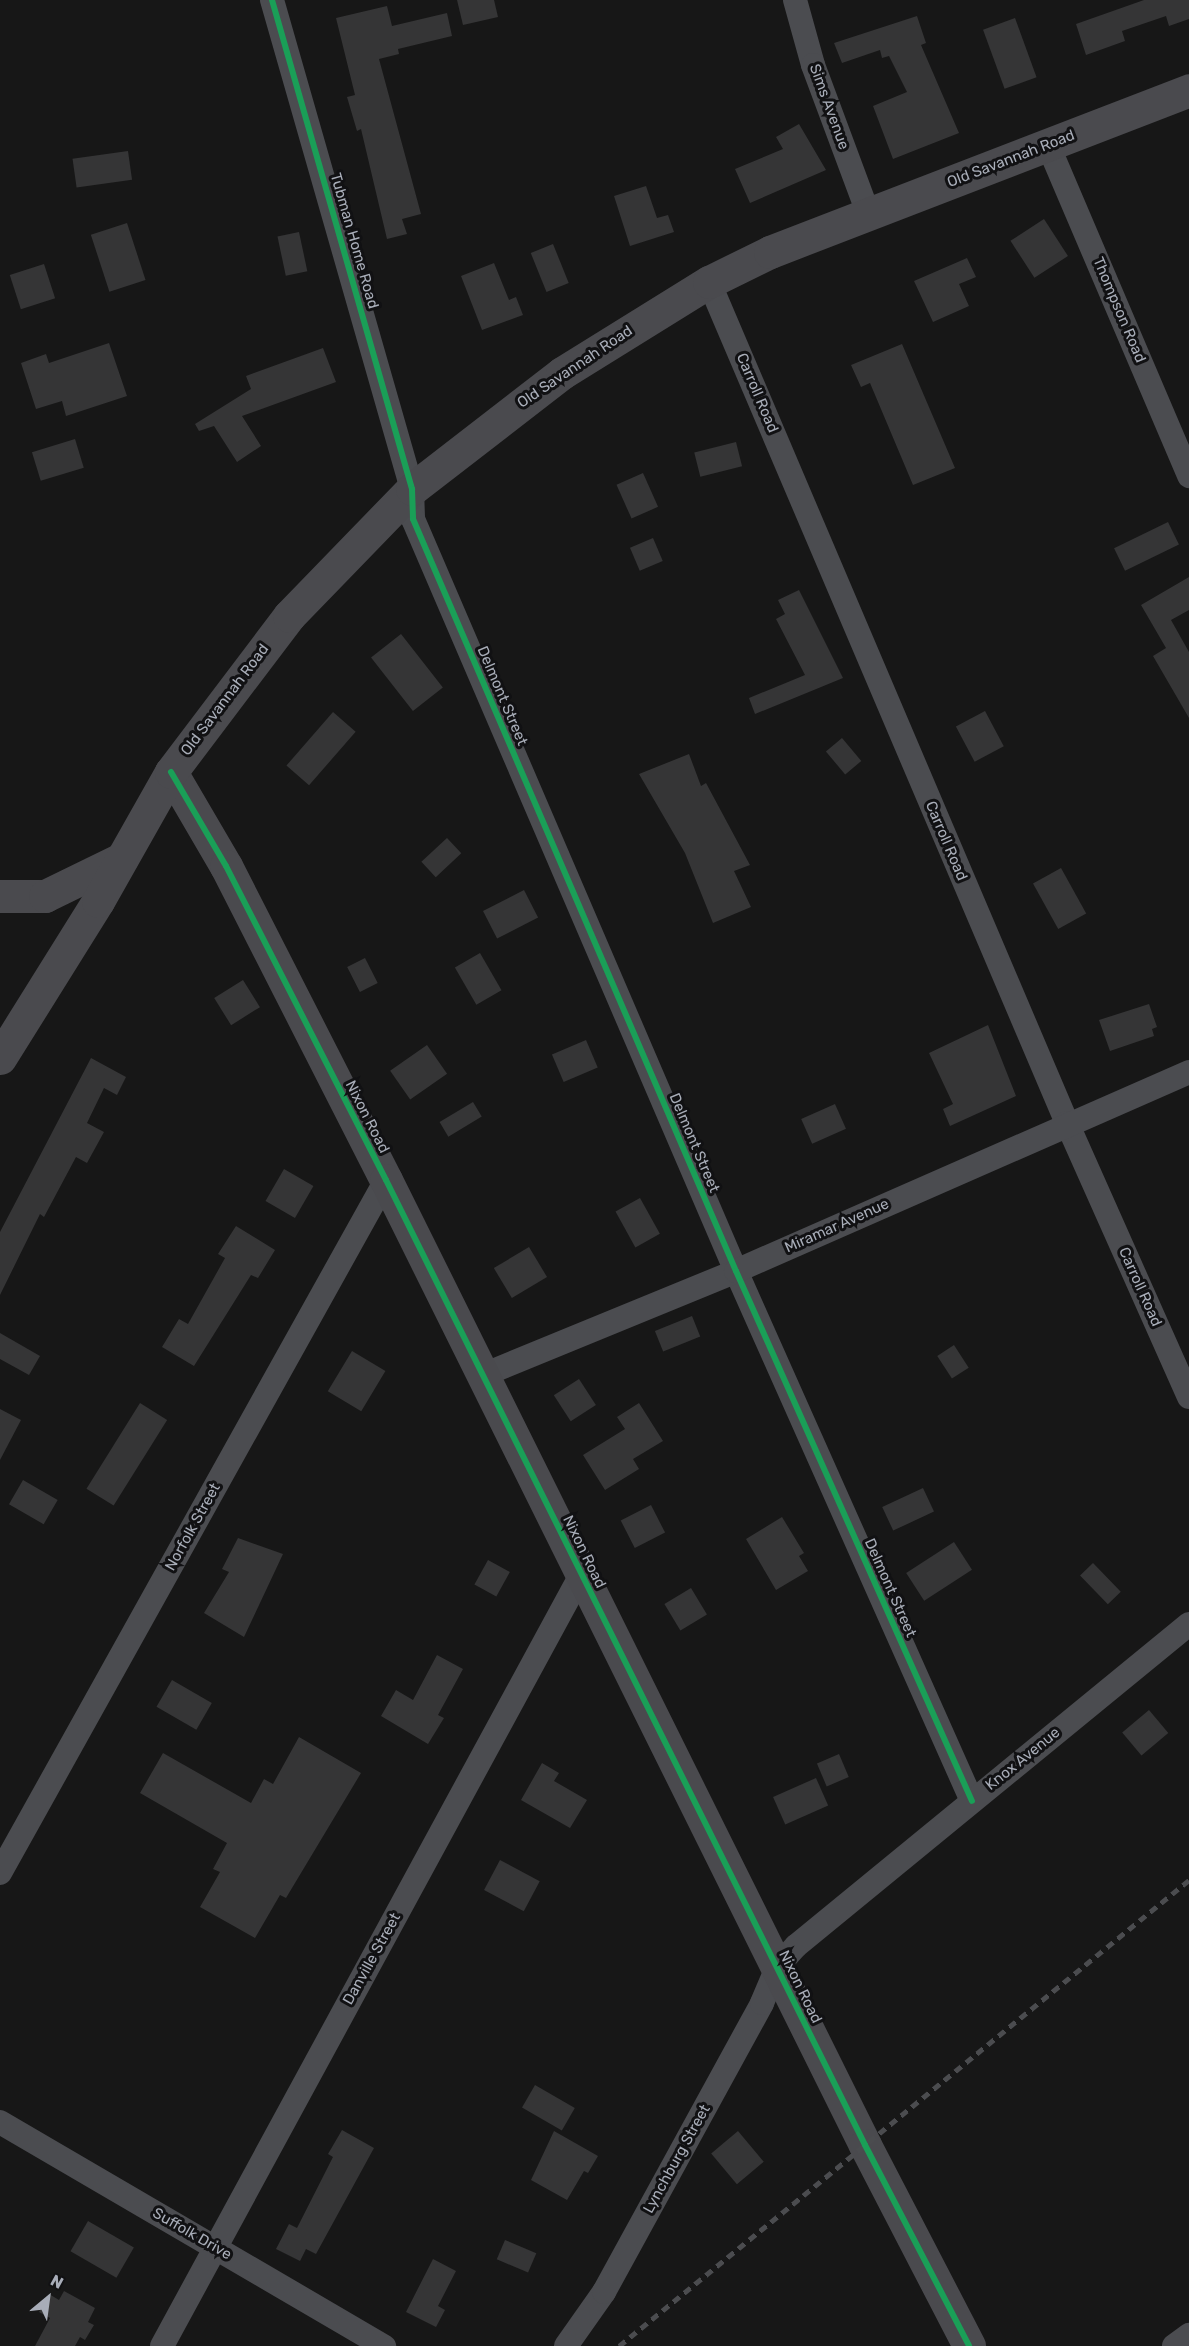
<!DOCTYPE html>
<style>
body{margin:0}
#map{position:relative;width:1189px;height:2346px;overflow:hidden;background:#171717;font-family:Rubik,sans-serif}
div>[style]{position:absolute}
.building>*{inset:0;background:#353536;transform-origin:0 0}
.street>*{height:24px;margin:-12px;padding:0 12px;transform-origin:12px;border-radius:12px;background:#4b4c50}
.secondary>*{height:33px;margin:-16.5px;padding:0 16.5px;transform-origin:16.5px;border-radius:16.5px;background:#4a4a4e}
.rail>*{height:4.5px;margin-top:-2.25px;transform-origin:0;background:repeating-linear-gradient(90deg,#4b4c4f 0 8px,transparent 0 14px)}
.cycleway>*{height:6px;margin:-3px;padding:0 3px;transform-origin:3px;border-radius:3px;background:#1a9f57}
span{translate:-50% -50%;white-space:nowrap;text-align:center;line-height:1.15;-webkit-text-stroke:6px #111113;paint-order:stroke}
.street-label{font-size:15px;color:#a8adb8}
.north{position:absolute;left:18px;top:2268px;width:60px;height:60px;-webkit-text-stroke:4px #111113;paint-order:stroke;rotate:29deg;font-size:16px;font-weight:700;line-height:24px;text-align:center;color:#a8adb8}
.north::after{content:'';display:block;margin:auto;width:21px;height:27px;background:#a8adb8;clip-path:polygon(50% 0,100% 100%,50% 72%,0 100%)}
</style>
<div id="map">
<div class="building">
<i style="clip-path:polygon(457px 0,494px 0,498px 17px,463px 25px)"></i>
<i style="clip-path:polygon(1144px 0,1189px 0,1189px 19px,1169px 26px,1166px 16px,1122px 31px,1125px 41px,1086px 55px,1076px 24px)"></i>
<i style="clip-path:polygon(387px 6px,392px 26px,447px 13px,452px 36px,398px 49px,399px 54px,379px 59px,421px 214px,402px 219px,407px 234px,387px 239px,361px 129px,357px 131px,347px 97px,355px 95px,336px 18px)"></i>
<i style="clip-path:polygon(917px 16px,926px 43px,921px 45px,959px 133px,893px 159px,873px 106px,907px 92px,889px 56px,882px 58px,880px 50px,842px 63px,834px 43px)"></i>
<i style="left:1015px;top:18px;width:63px;height:34px;rotate:70deg"></i>
<i style="clip-path:polygon(799px 124px,826px 170px,750px 203px,735px 169px,783px 149px,776px 137px)"></i>
<i style="left:128px;top:151px;width:29px;height:56px;rotate:82deg"></i>
<i style="clip-path:polygon(646px 186px,657px 218px,668px 215px,674px 232px,630px 246px,614px 196px)"></i>
<i style="left:1044px;top:219px;width:44px;height:40px;rotate:57deg"></i>
<i style="left:127px;top:223px;width:60px;height:38px;rotate:72deg"></i>
<i style="left:299px;top:232px;width:40px;height:22px;rotate:78deg"></i>
<i style="left:553px;top:244px;width:42px;height:24px;rotate:68deg"></i>
<i style="clip-path:polygon(967px 258px,976px 277px,959px 284px,969px 306px,933px 322px,914px 281px)"></i>
<i style="clip-path:polygon(494px 263px,509px 300px,516px 297px,523px 315px,482px 330px,461px 276px)"></i>
<i style="left:44px;top:264px;width:36px;height:36px;rotate:72deg"></i>
<i style="clip-path:polygon(109px 343px,127px 396px,66px 416px,62px 401px,36px 409px,21px 363px,46px 354px,49px 363px)"></i>
<i style="clip-path:polygon(902px 344px,955px 468px,913px 485px,870px 383px,861px 387px,851px 365px)"></i>
<i style="clip-path:polygon(323px 348px,336px 382px,242px 416px,261px 446px,237px 462px,214px 426px,199px 431px,195px 424px,251px 389px,246px 376px)"></i>
<i style="left:75px;top:439px;width:30px;height:45px;rotate:73deg"></i>
<i style="left:736px;top:442px;width:25px;height:43px;rotate:76deg"></i>
<i style="left:643px;top:473px;width:37px;height:29px;rotate:66deg"></i>
<i style="left:1168px;top:522px;width:25px;height:60px;rotate:64deg"></i>
<i style="left:653px;top:538px;width:25px;height:25px;rotate:67deg"></i>
<i style="clip-path:polygon(1189px 577px,1189px 610px,1171px 620px,1189px 652px,1189px 718px,1153px 656px,1166px 648px,1141px 605px)"></i>
<i style="clip-path:polygon(799px 590px,843px 678px,755px 714px,749px 698px,805px 675px,776px 619px,785px 614px,778px 600px)"></i>
<i style="left:401px;top:634px;width:68px;height:38px;rotate:52deg"></i>
<i style="left:985px;top:711px;width:40px;height:33px;rotate:62deg"></i>
<i style="left:333px;top:712px;width:30px;height:71px;rotate:41deg"></i>
<i style="left:842px;top:738px;width:30px;height:21px;rotate:50deg"></i>
<i style="clip-path:polygon(689px 754px,701px 786px,706px 783px,750px 865px,734px 871px,751px 907px,713px 923px,685px 853px,639px 774px)"></i>
<i style="left:447px;top:838px;width:21px;height:35px;rotate:47deg"></i>
<i style="left:1061px;top:868px;width:52px;height:32px;rotate:61deg"></i>
<i style="left:524px;top:890px;width:31px;height:46px;rotate:63deg"></i>
<i style="left:480px;top:953px;width:43px;height:29px;rotate:60deg"></i>
<i style="left:365px;top:958px;width:28px;height:20px;rotate:63deg"></i>
<i style="left:243px;top:980px;width:32px;height:34px;rotate:58deg"></i>
<i style="clip-path:polygon(1149px 1004px,1157px 1027px,1152px 1029px,1154px 1036px,1110px 1051px,1099px 1020px)"></i>
<i style="clip-path:polygon(988px 1025px,1016px 1096px,950px 1126px,943px 1109px,953px 1104px,929px 1053px)"></i>
<i style="left:586px;top:1040px;width:30px;height:37px;rotate:67deg"></i>
<i style="left:427px;top:1045px;width:35px;height:45px;rotate:55deg"></i>
<i style="clip-path:polygon(91px 1058px,126px 1077px,117px 1095px,104px 1088px,87px 1123px,104px 1132px,87px 1163px,76px 1157px,44px 1217px,40px 1214px,0 1295px,0 1232px)"></i>
<i style="left:473px;top:1102px;width:17px;height:39px;rotate:59deg"></i>
<i style="left:835px;top:1104px;width:27px;height:37px;rotate:66deg"></i>
<i style="left:284px;top:1169px;width:34px;height:37px;rotate:30deg"></i>
<i style="left:640px;top:1198px;width:41px;height:28px;rotate:61deg"></i>
<i style="clip-path:polygon(236px 1226px,275px 1250px,258px 1278px,251px 1275px,194px 1366px,162px 1347px,179px 1319px,188px 1324px,225px 1258px,218px 1254px)"></i>
<i style="left:529px;top:1247px;width:35px;height:41px;rotate:59deg"></i>
<i style="left:692px;top:1316px;width:22px;height:40px;rotate:68deg"></i>
<i style="clip-path:polygon(0 1333px,40px 1356px,29px 1375px,0 1359px)"></i>
<i style="left:954px;top:1345px;width:27px;height:20px;rotate:57deg"></i>
<i style="left:352px;top:1351px;width:39px;height:47px;rotate:31deg"></i>
<i style="left:579px;top:1379px;width:31px;height:30px;rotate:57deg"></i>
<i style="left:140px;top:1403px;width:32px;height:101px;rotate:32deg"></i>
<i style="clip-path:polygon(639px 1403px,663px 1441px,633px 1459px,639px 1469px,605px 1490px,583px 1455px,625px 1429px,617px 1417px)"></i>
<i style="clip-path:polygon(0 1409px,21px 1420px,0 1460px)"></i>
<i style="left:23px;top:1480px;width:40px;height:28px;rotate:30deg"></i>
<i style="left:923px;top:1488px;width:26px;height:45px;rotate:65deg"></i>
<i style="left:651px;top:1505px;width:31px;height:34px;rotate:63deg"></i>
<i style="clip-path:polygon(782px 1517px,804px 1553px,799px 1556px,808px 1571px,776px 1590px,746px 1539px)"></i>
<i style="clip-path:polygon(238px 1538px,283px 1554px,244px 1637px,204px 1613px,229px 1572px,222px 1569px)"></i>
<i style="left:954px;top:1542px;width:33px;height:57px;rotate:57deg"></i>
<i style="left:488px;top:1560px;width:25px;height:28px;rotate:29deg"></i>
<i style="left:1093px;top:1563px;width:40px;height:18px;rotate:46deg"></i>
<i style="left:691px;top:1588px;width:31px;height:31px;rotate:59deg"></i>
<i style="clip-path:polygon(437px 1655px,463px 1669px,438px 1715px,444px 1718px,428px 1744px,381px 1716px,396px 1690px,413px 1700px)"></i>
<i style="left:172px;top:1680px;width:46px;height:31px;rotate:30deg"></i>
<i style="left:1149px;top:1710px;width:30px;height:35px;rotate:50deg"></i>
<i style="clip-path:polygon(299px 1737px,361px 1773px,286px 1898px,280px 1895px,255px 1938px,200px 1907px,220px 1872px,213px 1869px,227px 1843px,140px 1793px,163px 1753px,251px 1803px,264px 1779px,273px 1784px)"></i>
<i style="left:839px;top:1754px;width:25px;height:24px;rotate:67deg"></i>
<i style="clip-path:polygon(542px 1763px,559px 1773px,554px 1781px,587px 1800px,570px 1828px,521px 1800px)"></i>
<i style="left:816px;top:1778px;width:30px;height:47px;rotate:66deg"></i>
<i style="left:500px;top:1860px;width:45px;height:34px;rotate:28deg"></i>
<i style="left:535px;top:2085px;width:46px;height:26px;rotate:30deg"></i>
<i style="clip-path:polygon(342px 2130px,374px 2148px,316px 2254px,306px 2249px,300px 2261px,276px 2249px,289px 2224px,297px 2228px,333px 2157px,328px 2154px)"></i>
<i style="clip-path:polygon(554px 2131px,598px 2156px,588px 2173px,584px 2171px,567px 2200px,531px 2180px)"></i>
<i style="left:738px;top:2131px;width:40px;height:35px;rotate:50deg"></i>
<i style="left:88px;top:2221px;width:53px;height:35px;rotate:30deg"></i>
<i style="left:505px;top:2240px;width:34px;height:21px;rotate:23deg"></i>
<i style="clip-path:polygon(433px 2259px,456px 2271px,438px 2306px,445px 2310px,436px 2327px,406px 2312px)"></i>
<i style="clip-path:polygon(64px 2291px,95px 2308px,88px 2322px,94px 2325px,85px 2340px,80px 2337px,75px 2346px,35px 2346px,50px 2318px,39px 2312px,49px 2294px,59px 2300px)"></i>
</div>
<div class="street">
<i style="left:272px;top:0;width:509px;rotate:74.02deg"></i>
<i style="left:412px;top:489px;width:30px;rotate:88deg"></i>
<i style="left:413px;top:519px;width:818px;rotate:66.76deg"></i>
<i style="left:736px;top:1271px;width:580px;rotate:66deg"></i>
<i style="left:795px;top:0;width:67px;rotate:74.5deg"></i>
<i style="left:813px;top:65px;width:158px;rotate:69.6deg"></i>
<i style="left:1048px;top:145px;width:360px;rotate:66.9deg"></i>
<i style="left:709px;top:282px;width:914px;rotate:66.94deg"></i>
<i style="left:1067px;top:1123px;width:300px;rotate:66deg"></i>
<i style="left:483px;top:1375px;width:274px;rotate:-22.3deg"></i>
<i style="left:736px;top:1271px;width:495px;rotate:-23.7deg"></i>
<i style="left:0;top:1873px;width:793px;rotate:-60.88deg"></i>
<i style="left:0;top:2122px;width:445px;rotate:30.3deg"></i>
<i style="left:162px;top:2346px;width:880px;rotate:-61.48deg"></i>
<i style="left:566px;top:2346px;width:66px;rotate:-54.9deg"></i>
<i style="left:604px;top:2292px;width:329px;rotate:-61.3deg"></i>
<i style="left:762px;top:2003px;width:39px;rotate:-67deg"></i>
<i style="left:777px;top:1967px;width:28px;rotate:-48deg"></i>
<i style="left:796px;top:1946px;width:508px;rotate:-39.33deg"></i>
<i style="left:1174px;top:2346px;width:19px;rotate:-36deg"></i>
</div>
<div class="secondary">
<i style="left:171px;top:772px;width:109px;rotate:59.7deg"></i>
<i style="left:226px;top:866px;width:352px;rotate:63deg"></i>
<i style="left:386px;top:1180px;width:1077px;rotate:63.6deg"></i>
<i style="left:865px;top:2145px;width:226px;rotate:62.6deg"></i>
<i style="left:0;top:896px;width:45px"></i>
<i style="left:45px;top:896px;width:85px;rotate:-26deg"></i>
<i style="left:0;top:1058px;width:185px;rotate:-58deg"></i>
<i style="left:98px;top:901px;width:148px;rotate:-60.5deg"></i>
<i style="left:171px;top:772px;width:196px;rotate:-52.9deg"></i>
<i style="left:289px;top:616px;width:177px;rotate:-45.9deg"></i>
<i style="left:412px;top:489px;width:190px;rotate:-37.7deg"></i>
<i style="left:562px;top:373px;width:173px;rotate:-31.8deg"></i>
<i style="left:709px;top:282px;width:68px;rotate:-26.2deg"></i>
<i style="left:770px;top:252px;width:449px;rotate:-21.1deg"></i>
</div>
<div class="rail">
<i style="left:619px;top:2346px;width:736px;rotate:-39.27deg"></i>
</div>
<div class="cycleway">
<i style="left:272px;top:0;width:509px;rotate:74.02deg"></i>
<i style="left:412px;top:489px;width:30px;rotate:88deg"></i>
<i style="left:413px;top:519px;width:818px;rotate:66.76deg"></i>
<i style="left:736px;top:1271px;width:580px;rotate:66deg"></i>
<i style="left:171px;top:772px;width:109px;rotate:59.7deg"></i>
<i style="left:226px;top:866px;width:352px;rotate:63deg"></i>
<i style="left:386px;top:1180px;width:1077px;rotate:63.6deg"></i>
<i style="left:865px;top:2145px;width:226px;rotate:62.6deg"></i>
</div>
<div class="street-label">
<span style="left:829px;top:107px;rotate:70deg">Sims Avenue</span>
<span style="left:1011px;top:159px;rotate:-21deg">Old Savannah Road</span>
<span style="left:354px;top:241px;rotate:74deg">Tubman Home Road</span>
<span style="left:1119px;top:310px;rotate:67deg">Thompson Road</span>
<span style="left:575px;top:367px;rotate:-34deg">Old Savannah Road</span>
<span style="left:757px;top:393px;rotate:67deg">Carroll Road</span>
<span style="left:502px;top:696px;rotate:67deg">Delmont Street</span>
<span style="left:225px;top:700px;rotate:-53deg">Old Savannah Road</span>
<span style="left:946px;top:841px;rotate:67deg">Carroll Road</span>
<span style="left:367px;top:1117px;rotate:63deg">Nixon Road</span>
<span style="left:694px;top:1143px;rotate:67deg">Delmont Street</span>
<span style="left:837px;top:1226px;rotate:-24deg">Miramar Avenue</span>
<span style="left:1140px;top:1287px;rotate:66deg">Carroll Road</span>
<span style="left:193px;top:1527px;rotate:-61deg">Norfolk Street</span>
<span style="left:584px;top:1552px;rotate:64deg">Nixon Road</span>
<span style="left:890px;top:1588px;rotate:66deg">Delmont Street</span>
<span style="left:1023px;top:1759px;rotate:-39deg">Knox Avenue</span>
<span style="left:372px;top:1959px;rotate:-61deg">Danville Street</span>
<span style="left:800px;top:1987px;rotate:64deg">Nixon Road</span>
<span style="left:677px;top:2159px;rotate:-61deg">Lynchburg Street</span>
<span style="left:192px;top:2234px;rotate:30deg">Suffolk Drive</span>
</div>
<div class="north">N</div>
</div>
